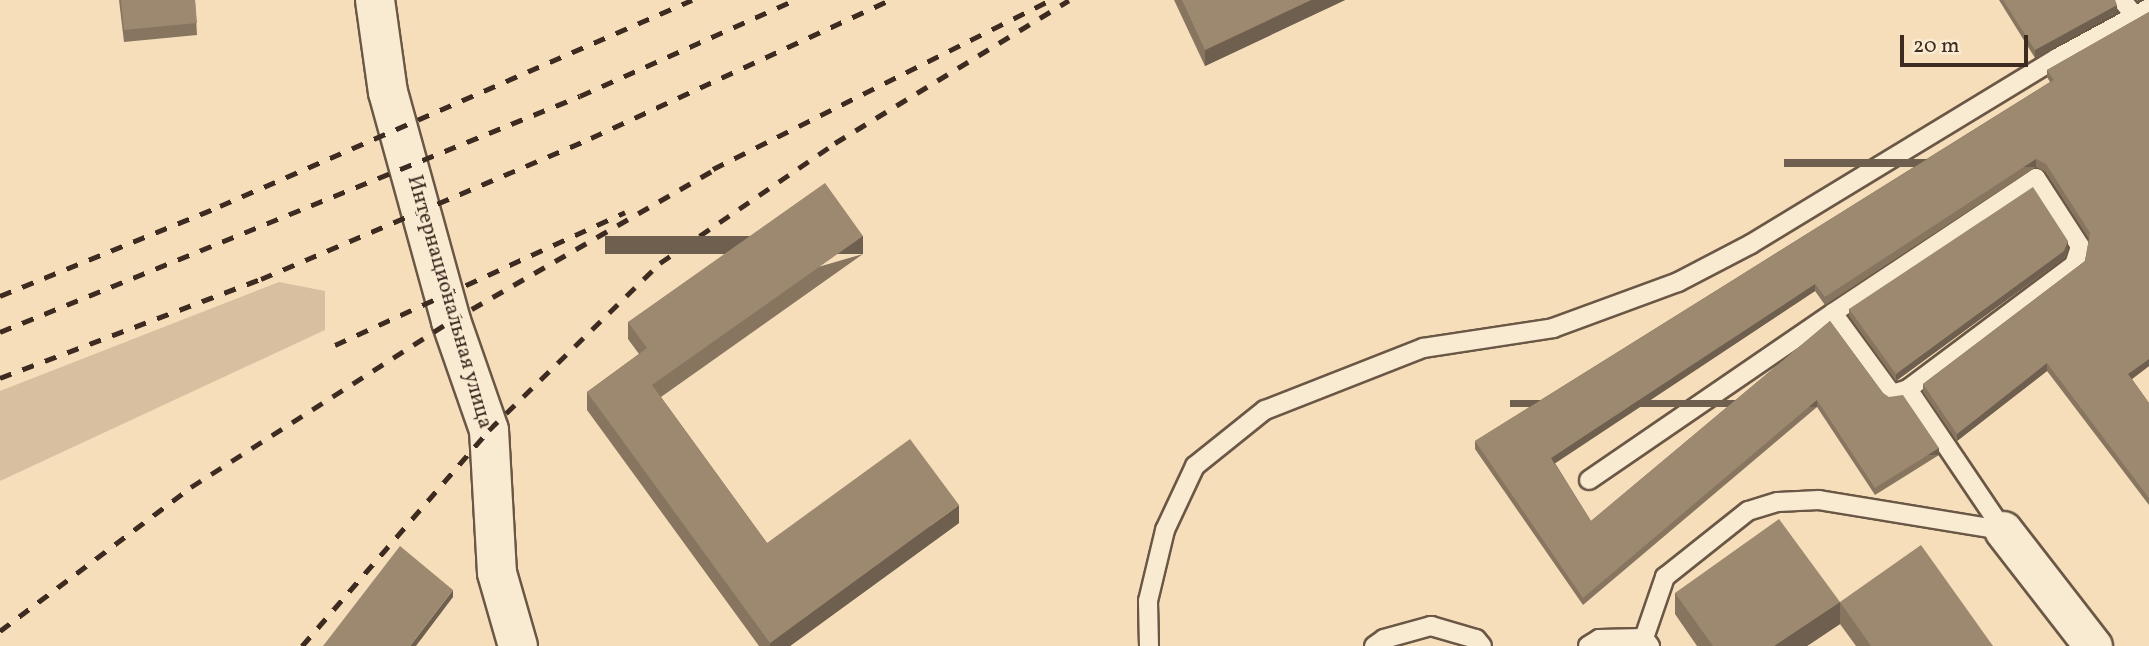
<!DOCTYPE html>
<meta charset="utf-8">
<style>
body{margin:0}
#map{position:relative;width:2149px;height:646px;overflow:hidden;background:#f6deba;font-family:Vollkorn,serif}
div>[style]{position:absolute}
.green>*{inset:0;background:#d7bfa0}
.roads{filter:drop-shadow(2px 0 #6b5746) drop-shadow(-2px 0 #6b5746) drop-shadow(0 2px #6b5746) drop-shadow(0 -2px #6b5746)}
.lane>*{height:18px;margin:-9px;padding:0 9px;transform-origin:9px;border-radius:9px;background:#f9ead2}
.street>*{height:37px;margin:-18.5px;padding:0 18.5px;transform-origin:18.5px;border-radius:18.5px;background:#f9ead2}
.secondary>*{height:38px;margin:-19px;padding:0 19px;transform-origin:19px;border-radius:19px;background:#f9ead2}
.rail>*{height:5px;margin-top:-2.5px;transform-origin:0;background:repeating-linear-gradient(90deg,#3d2a20 0 12px,transparent 0 24px)}
.wall>*{inset:0;background:#877560}
.shaded-wall>*{inset:0;background:#6e5f4e;transform-origin:0 0}
.building>*{inset:0;background:#9d8870}
span{translate:-50% -50%;white-space:nowrap;text-align:center;line-height:1.15;-webkit-text-stroke:5px #f9ead2;paint-order:stroke}
.street-label{font-size:21px;color:#3d2a20}
.scale{position:absolute;left:1900px;top:35px;width:128px;height:32px;box-sizing:border-box;border:4px solid #3d2a20;border-top:0;padding-left:9px;font-size:21px;line-height:24px;white-space:nowrap;color:#3d2a20;-webkit-text-stroke:5px #f9ead2;paint-order:stroke}
</style>
<div id="map">
<div class="green">
<i style="clip-path:polygon(279px 282px,325px 291px,325px 330px,0 481px,0 391px)"></i>
</div>
<div class="roads">
<div class="lane">
<i style="left:2122px;top:0;width:19px;rotate:51deg"></i>
<i style="left:1908px;top:389px;width:207px;rotate:-36.8deg"></i>
<i style="left:2074px;top:265px;width:20px;rotate:-72deg"></i>
<i style="left:2080px;top:246px;width:81px;rotate:-122.9deg"></i>
<i style="left:2036px;top:178px;width:244px;rotate:146.4deg"></i>
<i style="left:1833px;top:313px;width:100px;rotate:53.9deg"></i>
<i style="left:1892px;top:394px;width:17px;rotate:-17deg"></i>
<i style="left:1908px;top:389px;width:170px;rotate:56deg"></i>
<i style="left:1589px;top:480px;width:296px;rotate:-34.4deg"></i>
<i style="left:1149px;top:646px;width:45px;rotate:-91.3deg"></i>
<i style="left:1148px;top:601px;width:73px;rotate:-76.5deg"></i>
<i style="left:1165px;top:530px;width:71px;rotate:-64.9deg"></i>
<i style="left:1195px;top:466px;width:90px;rotate:-38.7deg"></i>
<i style="left:1265px;top:410px;width:170px;rotate:-21.4deg"></i>
<i style="left:1423px;top:348px;width:132px;rotate:-8.7deg"></i>
<i style="left:1553px;top:328px;width:133px;rotate:-20.2deg"></i>
<i style="left:1678px;top:282px;width:82px;rotate:-27.5deg"></i>
<i style="left:1751px;top:244px;width:358px;rotate:-31.3deg"></i>
<i style="left:2057px;top:58px;width:105px;rotate:-28.5deg"></i>
<i style="left:1374px;top:646px;width:12px;rotate:-35deg"></i>
<i style="left:1384px;top:639px;width:49px;rotate:-15.5deg"></i>
<i style="left:1431px;top:626px;width:47px;rotate:16.1deg"></i>
<i style="left:1476px;top:639px;width:9px;rotate:49deg"></i>
<i style="left:1588px;top:646px;width:13px;rotate:-32deg"></i>
<i style="left:1599px;top:639px;width:45px;rotate:-1.3deg"></i>
<i style="left:1650px;top:646px;width:10px;rotate:-127deg"></i>
<i style="left:1644px;top:638px;width:65px;rotate:-71deg"></i>
<i style="left:1665px;top:577px;width:106px;rotate:-38.5deg"></i>
<i style="left:1748px;top:511px;width:31px;rotate:-17deg"></i>
<i style="left:1778px;top:502px;width:41px;rotate:-2.8deg"></i>
<i style="left:1819px;top:500px;width:186px;rotate:9.3deg"></i>
</div>
<div class="street">
<i style="left:2003px;top:530px;width:147px;rotate:52.2deg"></i>
</div>
<div class="secondary">
<i style="left:375px;top:0;width:93px;rotate:82deg"></i>
<i style="left:388px;top:92px;width:238px;rotate:74.6deg"></i>
<i style="left:451px;top:321px;width:115px;rotate:70.8deg"></i>
<i style="left:489px;top:430px;width:143px;rotate:86.8deg"></i>
<i style="left:497px;top:573px;width:76px;rotate:74deg"></i>
</div>
</div>
<div class="rail">
<i style="left:713px;top:169px;width:378px;rotate:-26.6deg"></i>
<i style="left:0;top:296px;width:238px;rotate:-22.2deg"></i>
<i style="left:220px;top:206px;width:515px;rotate:-23.58deg"></i>
<i style="left:0;top:332px;width:626px;rotate:-22.14deg"></i>
<i style="left:580px;top:96px;width:235px;rotate:-24.1deg"></i>
<i style="left:335px;top:345px;width:319px;rotate:-24.6deg"></i>
<i style="left:0;top:378px;width:279px;rotate:-20.8deg"></i>
<i style="left:261px;top:279px;width:359px;rotate:-23.1deg"></i>
<i style="left:591px;top:138px;width:328px;rotate:-24.8deg"></i>
<i style="left:0;top:631px;width:239px;rotate:-37deg"></i>
<i style="left:191px;top:487px;width:308px;rotate:-32.6deg"></i>
<i style="left:451px;top:321px;width:311px;rotate:-29.9deg"></i>
<i style="left:302px;top:646px;width:286px;rotate:-49.1deg"></i>
<i style="left:489px;top:430px;width:239px;rotate:-44.3deg"></i>
<i style="left:660px;top:263px;width:212px;rotate:-34.4deg"></i>
<i style="left:835px;top:143px;width:274px;rotate:-31.4deg"></i>
</div>
<div class="wall">
<i style="clip-path:polygon(119px 0,195px 0,197px 35px,124px 42px)"></i>
<i style="clip-path:polygon(1174px 0,1345px 0,1205px 66px)"></i>
<i style="clip-path:polygon(1999px 0,2115px 0,2117px 12px,2035px 58px)"></i>
<i style="clip-path:polygon(2149px 12px,2149px 366px,2132px 379px,2149px 403px,2149px 505px,2047px 371px,1957px 441px,1923px 392px,1923px 384px,2085px 261px,2089px 239px,2046px 172px,2036px 167px,1825px 305px,1815px 291px,1555px 463px,1591px 521px,1830px 321px,1883px 393px,1939px 455px,1875px 495px,1817px 407px,1583px 605px,1475px 449px,1475px 441px,2050px 82px,2047px 77px,2047px 70px)"></i>
<i style="clip-path:polygon(2068px 248px,2064px 258px,1896px 381px,1849px 316px,1849px 309px)"></i>
<i style="clip-path:polygon(863px 254px,661px 397px,767px 543px,959px 523px,790px 646px,759px 646px,587px 410px,587px 392px,639px 354px,628px 339px,628px 322px)"></i>
<i style="clip-path:polygon(1675px 593px,1840px 602px,1993px 646px,1856px 646px,1840px 624px,1807px 646px,1697px 646px,1675px 614px)"></i>
</div>
<div class="shaded-wall">
<i style="clip-path:polygon(1311px 0,1345px 0,1205px 66px,1205px 50px)"></i>
<i style="clip-path:polygon(2117px 5px,2117px 12px,2035px 58px,2035px 50px)"></i>
<i style="left:2036px;top:159px;width:8px;height:252px;rotate:90deg"></i>
<i style="left:863px;top:236px;width:18px;height:258px;rotate:90deg"></i>
<i style="clip-path:polygon(2068px 241px,2068px 248px,2064px 258px,1896px 381px,1896px 374px)"></i>
<i style="clip-path:polygon(1815px 284px,1815px 291px,1551px 466px,1551px 458px)"></i>
<i style="clip-path:polygon(2149px 359px,2149px 366px,2128px 382px,2128px 374px)"></i>
<i style="clip-path:polygon(2047px 363px,2047px 371px,1957px 441px,1957px 434px)"></i>
<i style="left:1817px;top:400px;width:7px;height:307px;rotate:90deg"></i>
<i style="left:1939px;top:448px;width:7px;height:75px;rotate:90deg"></i>
<i style="clip-path:polygon(959px 505px,959px 523px,790px 646px,770px 646px,770px 643px)"></i>
<i style="clip-path:polygon(453px 590px,453px 597px,416px 646px,410px 646px)"></i>
<i style="clip-path:polygon(1840px 602px,1840px 624px,1807px 646px,1774px 646px)"></i>
</div>
<div class="building">
<i style="clip-path:polygon(121px 0,195px 0,197px 23px,124px 30px)"></i>
<i style="clip-path:polygon(1182px 0,1311px 0,1205px 50px)"></i>
<i style="clip-path:polygon(2003px 0,2115px 0,2117px 5px,2035px 50px)"></i>
<i style="clip-path:polygon(2149px 12px,2149px 359px,2128px 374px,2149px 403px,2149px 498px,2047px 363px,1957px 434px,1923px 384px,2085px 261px,2090px 233px,2046px 164px,2036px 159px,1825px 297px,1815px 284px,1551px 458px,1591px 521px,1830px 321px,1883px 393px,1889px 397px,1903px 395px,1939px 448px,1875px 488px,1817px 400px,1583px 598px,1475px 441px,2054px 80px,2047px 70px)"></i>
<i style="clip-path:polygon(825px 183px,863px 236px,652px 385px,767px 543px,910px 439px,959px 505px,770px 643px,587px 392px,647px 348px,628px 322px)"></i>
<i style="clip-path:polygon(2033px 187px,2068px 241px,2064px 251px,1896px 374px,1849px 309px)"></i>
<i style="clip-path:polygon(1779px 519px,1840px 602px,1774px 646px,1713px 646px,1675px 593px)"></i>
<i style="clip-path:polygon(1921px 545px,1993px 646px,1871px 646px,1840px 602px)"></i>
<i style="clip-path:polygon(400px 546px,453px 590px,410px 646px,323px 646px)"></i>
</div>
<div class="street-label">
<span style="left:449px;top:302px;rotate:74deg">Интернациональная улица</span>
</div>
<div class="scale">20 m</div>
</div>
